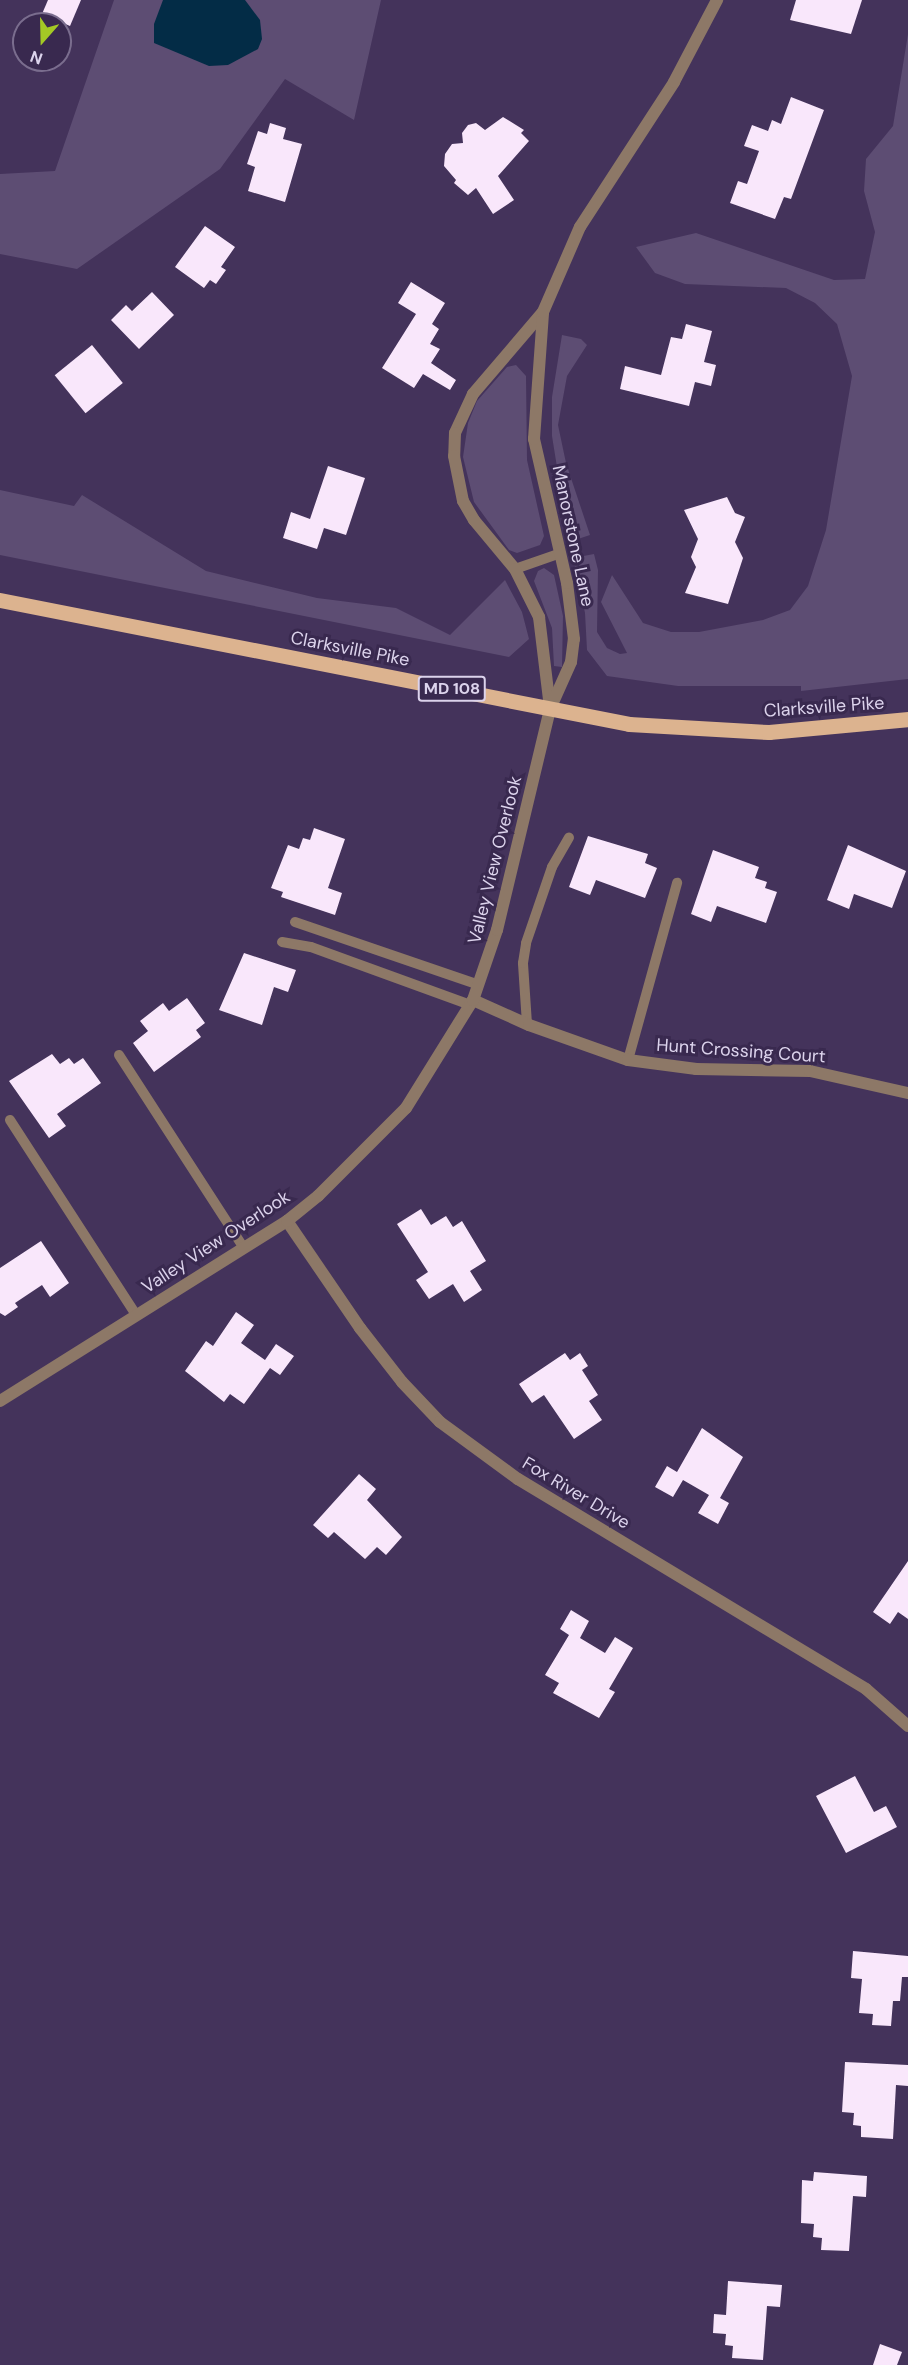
<!DOCTYPE html>
<style>
body{margin:0}
#map{position:relative;width:908px;height:2365px;overflow:hidden;background:#44335b;font-family:"DM Sans",sans-serif}
div>[style]{position:absolute}
.green>*{inset:0;background:#5d4d73}
.water>*{inset:0;background:#032c46}
.building>*{inset:0;background:#f9e7fb;transform-origin:0 0}
.lane>*{height:10px;margin:-5px;padding:0 5px;transform-origin:5px;border-radius:5px;background:#8d7867}
.street>*{height:12px;margin:-6px;padding:0 6px;transform-origin:6px;border-radius:6px;background:#8d7867}
.primary>*{height:15px;margin:-7.5px;padding:0 7.5px;transform-origin:7.5px;border-radius:7.5px;background:#dcb38f}
span{translate:-50% -50%;white-space:nowrap;text-align:center;line-height:1.15;-webkit-text-stroke:6px #39294f;paint-order:stroke}
.shield-label span{padding:2px 4px;background:#39294f;border:2px solid;border-radius:4px;-webkit-text-stroke-width:0}
.shield-label{font-size:16px;color:#dcd3ec;font-weight:700}
.street-label{font-size:18px;color:#dcd3ec}
.north{position:absolute;left:12px;top:12px;width:60px;height:60px;box-sizing:border-box;background:#39294f;border:2px solid #7a6d8e;border-radius:50%;rotate:200deg;font-size:16px;font-weight:700;line-height:24px;text-align:center;color:#dcd3ec}
.north::after{content:'';display:block;margin:auto;width:21px;height:27px;background:#a4c825;clip-path:polygon(50% 0,100% 100%,50% 72%,0 100%)}
</style>
<div id="map">
<div class="green">
<i style="clip-path:polygon(114px 0,381px 0,354px 120px,285px 79px,220px 169px,77px 269px,0 254px,0 174px,55px 171px)"></i>
<i style="clip-path:polygon(908px 34px,908px 679px,801px 691px,801px 686px,678px 686px,607px 676px,587px 650px,585px 613px,573px 558px,594px 554px,598px 570px,597px 632px,607px 648px,620px 654px,627px 653px,601px 602px,612px 575px,643px 623px,671px 632px,699px 632px,763px 620px,790px 610px,808px 586px,826px 530px,852px 376px,837px 324px,815px 303px,786px 288px,685px 284px,655px 273px,636px 247px,696px 233px,834px 280px,865px 279px,875px 232px,864px 191px,866px 159px,893px 126px)"></i>
<i style="clip-path:polygon(562px 335px,581px 339px,587px 345px,567px 376px,558px 425px,566px 463px,590px 535px,569px 542px,552px 436px,552px 397px)"></i>
<i style="clip-path:polygon(516px 365px,526px 376px,527px 460px,544px 536px,540px 545px,517px 553px,509px 550px,474px 502px,463px 457px,468px 423px,477px 401px,507px 367px)"></i>
<i style="clip-path:polygon(0 490px,74px 506px,82px 495px,206px 571px,317px 598px,396px 608px,450px 635px,505px 580px,522px 612px,529px 639px,509px 657px,0 555px)"></i>
<i style="clip-path:polygon(544px 568px,554px 575px,563px 616px,562px 667px,554px 666px,552px 628px,534px 581px,538px 571px)"></i>
</div>
<div class="water">
<i style="clip-path:polygon(163px 0,245px 0,260px 20px,262px 39px,258px 49px,228px 65px,209px 66px,154px 43px,154px 24px)"></i>
</div>
<div class="building">
<i style="clip-path:polygon(48px 0,81px 0,70px 26px,42px 14px)"></i>
<i style="clip-path:polygon(796px 0,862px 0,851px 34px,790px 20px)"></i>
<i style="clip-path:polygon(791px 97px,824px 110px,791px 199px,784px 197px,775px 219px,730px 203px,738px 181px,747px 184px,759px 151px,744px 146px,752px 125px,768px 131px,772px 120px,781px 124px)"></i>
<i style="clip-path:polygon(503px 117px,524px 130px,521px 133px,529px 141px,498px 176px,514px 200px,493px 214px,476px 188px,468px 195px,454px 183px,456px 180px,444px 166px,445px 154px,452px 144px,463px 143px,462px 133px,468px 125px,476px 123px,485px 130px)"></i>
<i style="clip-path:polygon(270px 123px,286px 128px,283px 139px,302px 144px,285px 202px,248px 191px,255px 167px,247px 164px,258px 131px,267px 134px)"></i>
<i style="clip-path:polygon(205px 226px,235px 247px,221px 267px,226px 270px,216px 284px,210px 280px,204px 288px,175px 267px)"></i>
<i style="clip-path:polygon(411px 282px,445px 303px,432px 324px,439px 329px,430px 344px,440px 349px,431px 363px,456px 380px,450px 390px,423px 374px,414px 388px,382px 368px,416px 314px,398px 303px)"></i>
<i style="clip-path:polygon(152px 292px,174px 315px,139px 349px,111px 320px,126px 305px,132px 311px)"></i>
<i style="clip-path:polygon(686px 324px,712px 331px,704px 362px,716px 365px,711px 386px,695px 382px,689px 406px,620px 389px,625px 366px,661px 375px,671px 337px,682px 339px)"></i>
<i style="left:92px;top:345px;width:49px;height:48px;rotate:51deg"></i>
<i style="clip-path:polygon(328px 466px,365px 478px,346px 535px,324px 528px,317px 549px,283px 538px,291px 512px,310px 519px)"></i>
<i style="clip-path:polygon(727px 497px,735px 513px,745px 517px,735px 542px,743px 558px,728px 604px,685px 593px,696px 567px,691px 557px,698px 539px,684px 510px)"></i>
<i style="clip-path:polygon(314px 828px,345px 839px,328px 888px,342px 893px,335px 915px,281px 897px,283px 892px,271px 888px,288px 845px,299px 849px,303px 838px,310px 840px)"></i>
<i style="clip-path:polygon(588px 836px,648px 854px,645px 863px,657px 868px,645px 898px,596px 880px,590px 895px,569px 887px)"></i>
<i style="clip-path:polygon(848px 845px,906px 871px,892px 908px,854px 894px,849px 909px,827px 900px)"></i>
<i style="clip-path:polygon(713px 850px,759px 867px,755px 878px,767px 882px,765px 888px,777px 892px,766px 923px,717px 906px,711px 922px,691px 914px)"></i>
<i style="clip-path:polygon(244px 953px,296px 970px,288px 992px,274px 987px,262px 1025px,219px 1010px)"></i>
<i style="clip-path:polygon(187px 998px,205px 1023px,196px 1030px,201px 1037px,154px 1072px,133px 1043px,148px 1031px,140px 1021px,163px 1003px,169px 1011px)"></i>
<i style="clip-path:polygon(52px 1054px,60px 1064px,69px 1058px,74px 1064px,83px 1058px,101px 1083px,57px 1114px,66px 1126px,49px 1138px,9px 1081px)"></i>
<i style="clip-path:polygon(421px 1209px,431px 1225px,446px 1216px,453px 1227px,462px 1221px,486px 1261px,470px 1271px,482px 1290px,464px 1302px,453px 1284px,429px 1299px,416px 1280px,428px 1272px,397px 1224px)"></i>
<i style="clip-path:polygon(41px 1241px,69px 1283px,50px 1297px,42px 1285px,15px 1303px,18px 1307px,5px 1316px,0 1313px,0 1268px)"></i>
<i style="clip-path:polygon(236px 1312px,254px 1325px,241px 1343px,265px 1360px,276px 1344px,294px 1356px,280px 1375px,270px 1368px,244px 1404px,230px 1394px,224px 1402px,185px 1371px,206px 1341px,213px 1346px)"></i>
<i style="clip-path:polygon(565px 1353px,570px 1360px,580px 1353px,588px 1366px,582px 1370px,598px 1395px,589px 1401px,602px 1420px,574px 1439px,544px 1395px,532px 1403px,519px 1384px)"></i>
<i style="clip-path:polygon(702px 1428px,743px 1457px,720px 1498px,729px 1503px,718px 1524px,698px 1513px,709px 1495px,683px 1480px,673px 1497px,655px 1487px,667px 1466px,677px 1472px)"></i>
<i style="clip-path:polygon(359px 1474px,376px 1489px,367px 1500px,402px 1537px,386px 1555px,377px 1547px,365px 1559px,334px 1532px,328px 1538px,313px 1525px)"></i>
<i style="clip-path:polygon(908px 1561px,908px 1619px,898px 1612px,890px 1624px,873px 1612px)"></i>
<i style="clip-path:polygon(571px 1610px,589px 1621px,580px 1638px,605px 1653px,615px 1637px,633px 1648px,609px 1689px,615px 1692px,599px 1718px,553px 1693px,559px 1683px,545px 1675px,569px 1635px,560px 1629px)"></i>
<i style="clip-path:polygon(855px 1776px,874px 1812px,886px 1806px,897px 1827px,846px 1853px,816px 1796px)"></i>
<i style="clip-path:polygon(853px 1951px,908px 1956px,908px 1977px,902px 1977px,900px 2001px,893px 2001px,891px 2026px,872px 2025px,873px 2014px,859px 2013px,862px 1979px,851px 1978px)"></i>
<i style="clip-path:polygon(845px 2062px,908px 2065px,908px 2086px,896px 2085px,893px 2139px,861px 2137px,861px 2126px,853px 2125px,854px 2113px,842px 2112px)"></i>
<i style="clip-path:polygon(814px 2172px,867px 2176px,866px 2197px,853px 2196px,849px 2251px,821px 2250px,822px 2238px,813px 2237px,814px 2224px,801px 2223px,802px 2180px,813px 2181px)"></i>
<i style="clip-path:polygon(728px 2281px,782px 2285px,780px 2307px,767px 2306px,763px 2360px,732px 2358px,733px 2346px,725px 2345px,726px 2334px,713px 2333px,714px 2314px,726px 2315px)"></i>
<i style="clip-path:polygon(880px 2344px,902px 2352px,897px 2365px,873px 2365px)"></i>
</div>
<div class="lane">
<i style="left:515px;top:569px;width:46px;rotate:-19.2deg"></i>
<i style="left:295px;top:922px;width:194px;rotate:18.9deg"></i>
<i style="left:282px;top:942px;width:29px;rotate:10deg"></i>
<i style="left:311px;top:947px;width:169px;rotate:20deg"></i>
<i style="left:527px;top:1024px;width:61px;rotate:-93.8deg"></i>
<i style="left:523px;top:963px;width:20px;rotate:-81deg"></i>
<i style="left:526px;top:943px;width:80px;rotate:-71.1deg"></i>
<i style="left:552px;top:867px;width:34px;rotate:-60deg"></i>
<i style="left:119px;top:1055px;width:230px;rotate:57.1deg"></i>
<i style="left:628px;top:1060px;width:184px;rotate:-74.5deg"></i>
<i style="left:10px;top:1120px;width:232px;rotate:57.1deg"></i>
</div>
<div class="street">
<i style="left:543px;top:312px;width:108px;rotate:130.5deg"></i>
<i style="left:473px;top:394px;width:43px;rotate:114.8deg"></i>
<i style="left:455px;top:433px;width:23px;rotate:92deg"></i>
<i style="left:454px;top:456px;width:46px;rotate:78.7deg"></i>
<i style="left:463px;top:501px;width:22px;rotate:60deg"></i>
<i style="left:474px;top:520px;width:64px;rotate:50.1deg"></i>
<i style="left:515px;top:569px;width:54px;rotate:63.4deg"></i>
<i style="left:539px;top:617px;width:92px;rotate:83.1deg"></i>
<i style="left:473px;top:1000px;width:61px;rotate:24.1deg"></i>
<i style="left:529px;top:1025px;width:105px;rotate:19.5deg"></i>
<i style="left:628px;top:1060px;width:69px;rotate:7.5deg"></i>
<i style="left:696px;top:1069px;width:114px;rotate:1deg"></i>
<i style="left:810px;top:1071px;width:100px;rotate:12.7deg"></i>
<i style="left:287px;top:1221px;width:130px;rotate:55.7deg"></i>
<i style="left:360px;top:1328px;width:68px;rotate:52.1deg"></i>
<i style="left:402px;top:1382px;width:55px;rotate:46.5deg"></i>
<i style="left:440px;top:1422px;width:97px;rotate:36.2deg"></i>
<i style="left:518px;top:1479px;width:406px;rotate:31.1deg"></i>
<i style="left:866px;top:1689px;width:56px;rotate:41.4deg"></i>
<i style="left:0;top:1401px;width:339px;rotate:-32.1deg"></i>
<i style="left:287px;top:1221px;width:40px;rotate:-39deg"></i>
<i style="left:318px;top:1196px;width:124px;rotate:-45deg"></i>
<i style="left:406px;top:1108px;width:127px;rotate:-58.2deg"></i>
<i style="left:473px;top:1000px;width:74px;rotate:-71.1deg"></i>
<i style="left:497px;top:930px;width:227px;rotate:-76.5deg"></i>
<i style="left:550px;top:709px;width:51px;rotate:-65.9deg"></i>
<i style="left:571px;top:662px;width:23px;rotate:-83deg"></i>
<i style="left:574px;top:639px;width:56px;rotate:-97.1deg"></i>
<i style="left:567px;top:583px;width:148px;rotate:-102.9deg"></i>
<i style="left:534px;top:439px;width:127px;rotate:-85.9deg"></i>
<i style="left:543px;top:312px;width:93px;rotate:-66.5deg"></i>
<i style="left:580px;top:227px;width:173px;rotate:-57deg"></i>
<i style="left:674px;top:82px;width:93px;rotate:-62.3deg"></i>
</div>
<div class="primary">
<i style="left:0;top:600px;width:641px;rotate:11.15deg"></i>
<i style="left:629px;top:724px;width:140px;rotate:3.3deg"></i>
<i style="left:769px;top:732px;width:140px;rotate:-5.3deg"></i>
</div>
<div class="shield-label">
<span style="left:452px;top:689px">MD 108</span>
</div>
<div class="street-label">
<span style="left:573px;top:536px;rotate:78deg">Manorstone Lane</span>
<span style="left:350px;top:649px;rotate:11deg">Clarksville Pike</span>
<span style="left:824px;top:707px;rotate:-4deg">Clarksville Pike</span>
<span style="left:495px;top:860px;rotate:-76deg">Valley View Overlook</span>
<span style="left:741px;top:1051px;rotate:4deg">Hunt Crossing Court</span>
<span style="left:216px;top:1242px;rotate:-33deg">Valley View Overlook</span>
<span style="left:576px;top:1493px;rotate:31deg">Fox River Drive</span>
</div>
<div class="north">N</div>
</div>
